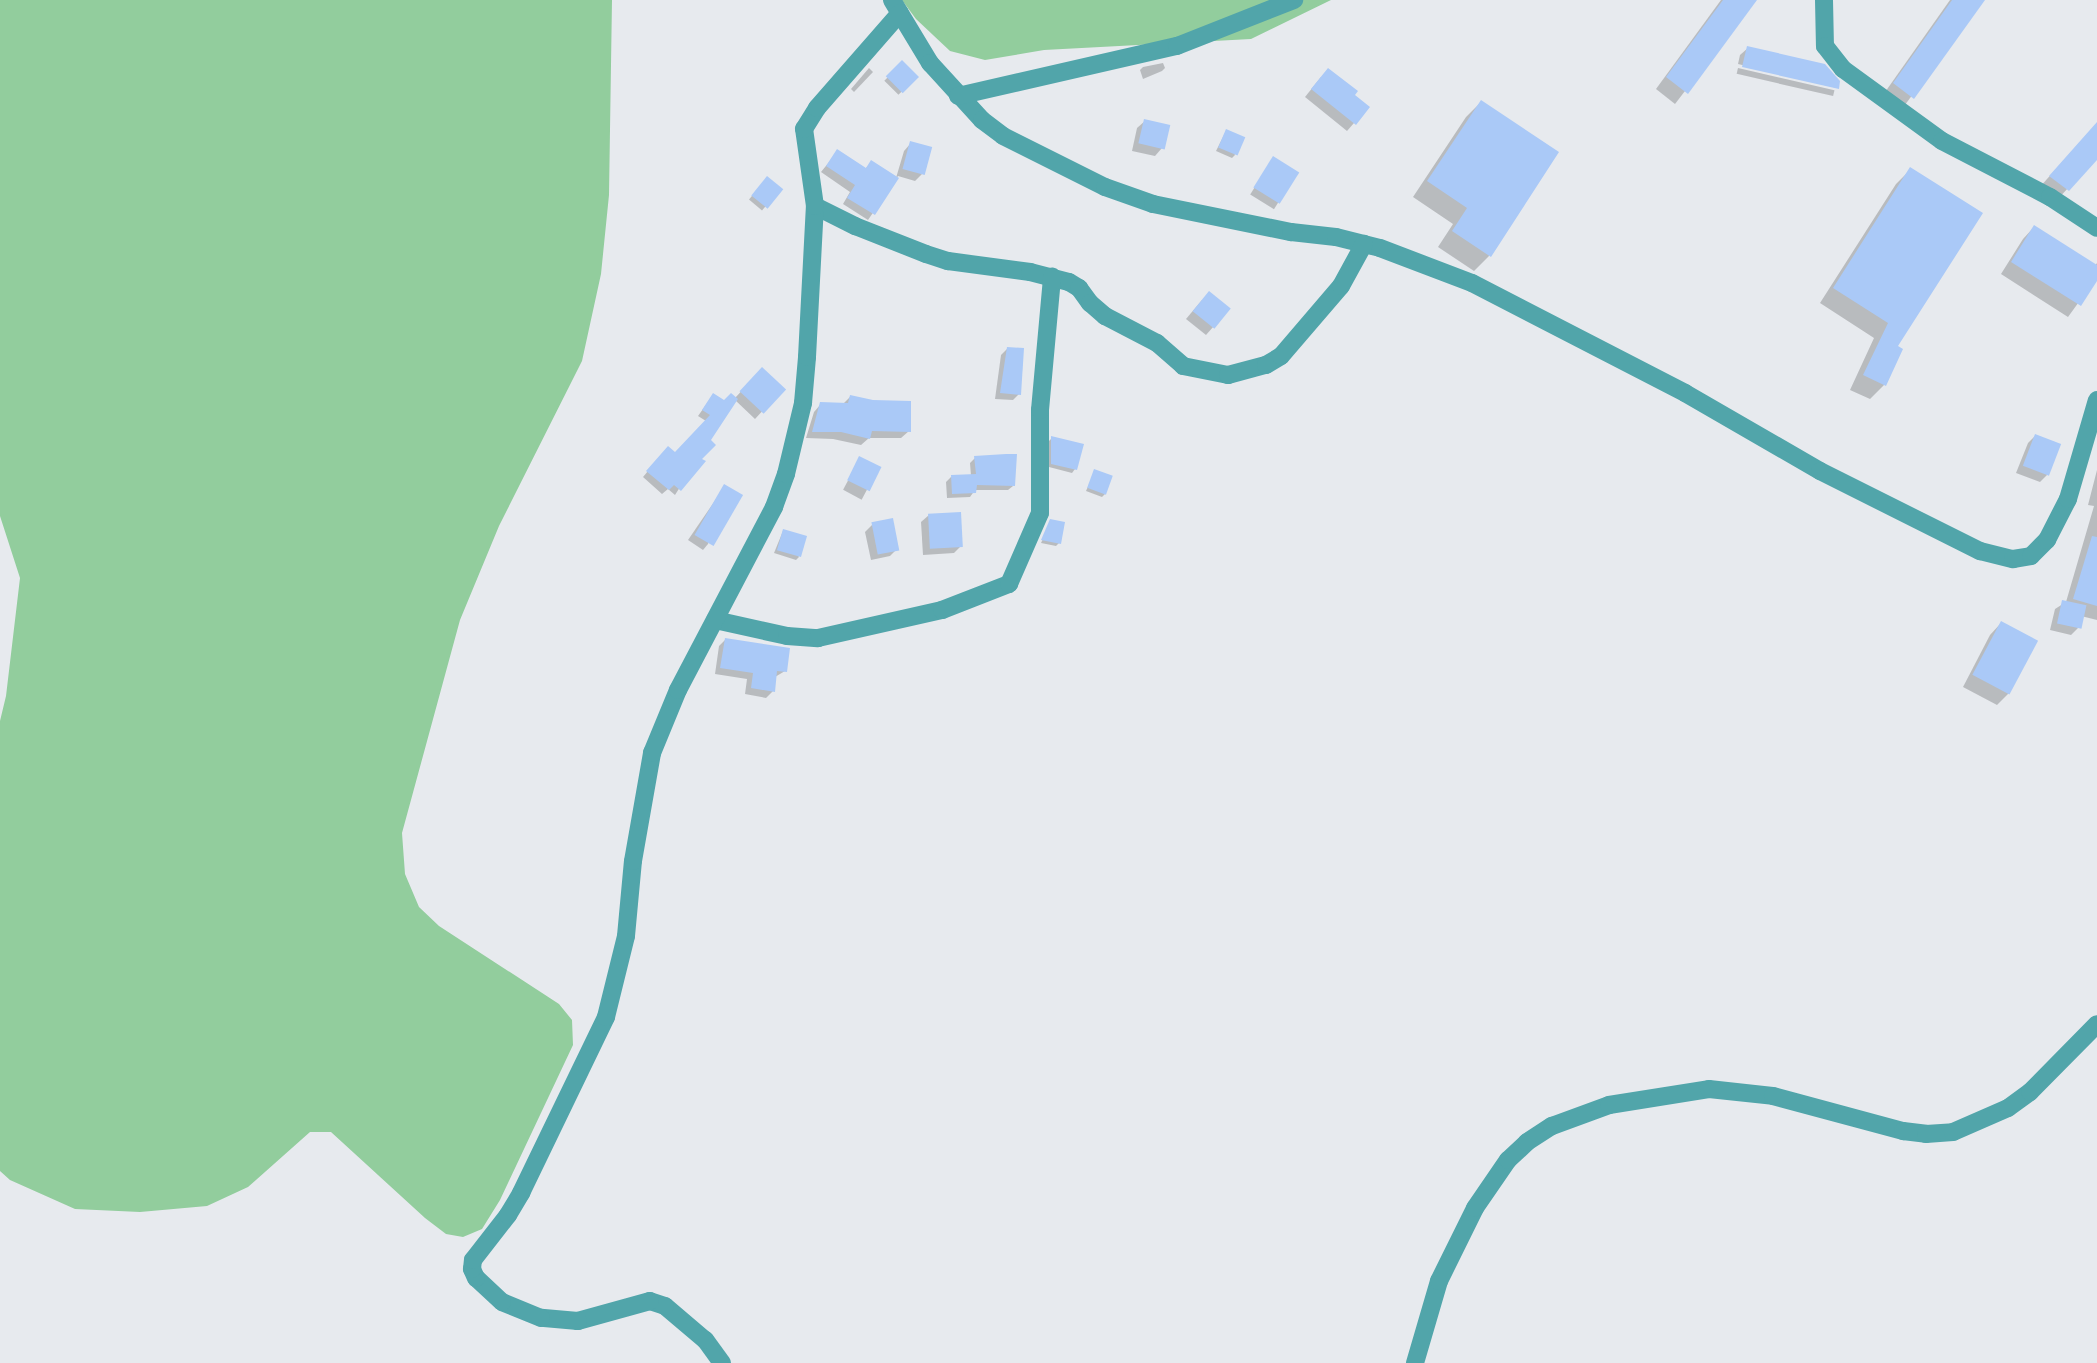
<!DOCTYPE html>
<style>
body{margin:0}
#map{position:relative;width:2097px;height:1363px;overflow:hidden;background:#e7eaee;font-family:"Varela Round",sans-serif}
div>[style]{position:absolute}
.green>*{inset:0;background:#92cd9d}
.shadow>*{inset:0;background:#0003;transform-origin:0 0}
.building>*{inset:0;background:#aac9f7;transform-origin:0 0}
.minor>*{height:18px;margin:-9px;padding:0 9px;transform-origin:9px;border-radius:9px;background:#51a5aa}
span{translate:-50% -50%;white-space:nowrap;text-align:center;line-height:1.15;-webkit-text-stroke:5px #e7eaee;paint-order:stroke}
</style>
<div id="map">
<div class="green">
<i style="clip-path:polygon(0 0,612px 0,609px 195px,601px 274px,582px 361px,499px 526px,460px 620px,402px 833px,405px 874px,419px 907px,439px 926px,559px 1004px,572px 1020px,573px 1045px,500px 1200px,482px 1229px,463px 1237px,446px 1234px,425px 1218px,331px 1132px,310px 1132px,248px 1187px,207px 1206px,140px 1212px,75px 1209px,10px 1180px,0 1171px,0 721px,6px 696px,20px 578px,0 516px)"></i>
<i style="clip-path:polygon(902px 0,1331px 0,1251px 39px,1044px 50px,985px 60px,950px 51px,916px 19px)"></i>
</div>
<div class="shadow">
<i style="clip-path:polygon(1721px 0,1755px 0,1675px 104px,1656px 89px)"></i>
<i style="clip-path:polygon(1950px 0,1982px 0,1902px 109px,1883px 95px)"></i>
<i style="clip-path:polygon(1748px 48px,1837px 88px,1738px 64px,1740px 55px)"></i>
<i style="left:902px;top:63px;width:20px;height:25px;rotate:45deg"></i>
<i style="clip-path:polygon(1163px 63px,1165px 68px,1162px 71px,1143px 79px,1140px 70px,1143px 67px)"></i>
<i style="clip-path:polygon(869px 68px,873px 72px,854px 92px,851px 89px)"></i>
<i style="left:1738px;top:68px;width:99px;height:6px;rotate:13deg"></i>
<i style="clip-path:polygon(1321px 77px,1368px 107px,1347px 131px,1305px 97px)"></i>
<i style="clip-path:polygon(1481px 102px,1489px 256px,1474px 271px,1438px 247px,1453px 224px,1413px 197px,1466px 117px)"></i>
<i style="clip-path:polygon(1145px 121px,1162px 148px,1155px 156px,1132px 151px,1137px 128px)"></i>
<i style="clip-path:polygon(2097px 123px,2097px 157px,2056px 201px,2039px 188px)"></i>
<i style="clip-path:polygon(1226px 131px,1235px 155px,1232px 158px,1216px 151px)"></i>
<i style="clip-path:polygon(911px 143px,922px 174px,915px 181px,898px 176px,868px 220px,843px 204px,850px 192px,821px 172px,838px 151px,865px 169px,872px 162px,896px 178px,904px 151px)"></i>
<i style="left:1273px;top:158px;width:28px;height:43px;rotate:32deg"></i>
<i style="clip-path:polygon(1911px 169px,1895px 347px,1884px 385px,1870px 399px,1850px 390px,1874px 338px,1820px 303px,1896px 184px)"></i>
<i style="left:767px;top:178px;width:17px;height:28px;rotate:40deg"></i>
<i style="clip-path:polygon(2034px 227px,2095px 266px,2097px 263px,2097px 277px,2068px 317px,2001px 274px,2023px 239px)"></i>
<i style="clip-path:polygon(1202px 300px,1229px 309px,1206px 335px,1186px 319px)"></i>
<i style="clip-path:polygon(1007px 349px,1019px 394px,1013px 400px,995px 399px,1001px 355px)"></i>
<i style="clip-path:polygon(762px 369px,783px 389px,755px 419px,735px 400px,675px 495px,668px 489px,662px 494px,643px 477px,663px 453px,675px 454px,706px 421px,698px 416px,713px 395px,724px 402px,735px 398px)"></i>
<i style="clip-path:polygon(850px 397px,909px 431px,901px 438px,869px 438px,861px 445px,833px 439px,806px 438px,814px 412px,821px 404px,842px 405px)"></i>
<i style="clip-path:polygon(2035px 436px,2047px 475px,2040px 482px,2016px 473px,2028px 443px)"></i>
<i style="clip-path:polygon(1052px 438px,1075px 469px,1072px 473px,1049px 467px,1049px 441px)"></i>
<i style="left:860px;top:458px;width:21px;height:36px;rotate:28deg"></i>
<i style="clip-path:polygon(975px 458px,1013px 486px,1008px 490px,975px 490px,970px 497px,947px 498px,946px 482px,951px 477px,971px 476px,970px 463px)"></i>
<i style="clip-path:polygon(2097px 470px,2097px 620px,2081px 616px,2078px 628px,2071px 635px,2050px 630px,2055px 609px,2066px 602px,2094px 506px,2088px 505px)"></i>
<i style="clip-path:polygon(1095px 471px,1105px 494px,1102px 497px,1086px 491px)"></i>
<i style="clip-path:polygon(725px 486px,708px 544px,703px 550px,688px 540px)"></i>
<i style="clip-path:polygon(929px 515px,961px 546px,954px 553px,923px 555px,921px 522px)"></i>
<i style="clip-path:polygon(1051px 522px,1059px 543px,1056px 546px,1041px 543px)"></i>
<i style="clip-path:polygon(873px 524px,897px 549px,890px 556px,871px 560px,865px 532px)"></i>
<i style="clip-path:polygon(783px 531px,799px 557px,796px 560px,774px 553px)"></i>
<i style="clip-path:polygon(2001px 623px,2036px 641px,2009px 693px,1997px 705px,1963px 687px,1990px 635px)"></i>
<i style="clip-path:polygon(725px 640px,785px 671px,775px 677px,773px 691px,766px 698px,745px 694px,747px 679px,715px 674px,719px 646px)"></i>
</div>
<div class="building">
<i style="clip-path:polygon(1723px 0,1757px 0,1688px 94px,1666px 77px)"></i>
<i style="clip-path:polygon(1952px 0,1985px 0,1914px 99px,1893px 83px)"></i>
<i style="clip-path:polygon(1747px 46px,1825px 64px,1840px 81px,1839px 89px,1742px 67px)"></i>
<i style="left:902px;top:60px;width:24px;height:23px;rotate:45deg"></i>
<i style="clip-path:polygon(1328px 68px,1358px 91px,1355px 95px,1370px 107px,1356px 125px,1311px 89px)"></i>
<i style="clip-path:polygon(1481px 100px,1559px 152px,1491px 257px,1452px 231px,1467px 208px,1427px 181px)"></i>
<i style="left:1144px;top:119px;width:27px;height:25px;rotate:13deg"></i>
<i style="clip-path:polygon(2097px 122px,2097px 160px,2069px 191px,2049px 176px)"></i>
<i style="left:1226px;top:129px;width:21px;height:20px;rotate:23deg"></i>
<i style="left:910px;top:141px;width:23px;height:29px;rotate:15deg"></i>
<i style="clip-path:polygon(837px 149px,866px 168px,871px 160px,899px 178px,875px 215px,847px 198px,855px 185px,826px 166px)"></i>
<i style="left:1273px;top:156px;width:31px;height:37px;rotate:32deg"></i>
<i style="clip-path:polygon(1910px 167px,1983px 213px,1898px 346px,1903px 349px,1886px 386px,1863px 375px,1888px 323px,1833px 288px)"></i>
<i style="left:767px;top:176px;width:21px;height:25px;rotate:39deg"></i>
<i style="clip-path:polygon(2034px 225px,2097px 265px,2097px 281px,2081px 306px,2011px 262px)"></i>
<i style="left:1209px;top:291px;width:28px;height:26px;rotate:39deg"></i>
<i style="clip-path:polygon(1007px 347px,1024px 348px,1021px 395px,1000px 393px)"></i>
<i style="left:762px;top:367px;width:33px;height:33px;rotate:43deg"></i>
<i style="clip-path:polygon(713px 393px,724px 400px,731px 393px,738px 399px,711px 440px,716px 445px,702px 459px,706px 461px,681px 491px,674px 485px,669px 490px,646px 471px,668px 446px,675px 452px,710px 415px,702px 410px)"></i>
<i style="clip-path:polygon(850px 395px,873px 400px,911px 401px,911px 432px,872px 431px,870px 439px,841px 432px,812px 432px,820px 402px,848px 403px)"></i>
<i style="left:2035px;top:434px;width:28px;height:34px;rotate:21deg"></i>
<i style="clip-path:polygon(1051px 436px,1084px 444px,1077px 470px,1051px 464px)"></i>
<i style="clip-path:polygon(1006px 454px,1017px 454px,1015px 486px,977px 485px,976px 493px,952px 494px,951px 475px,976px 474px,974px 456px)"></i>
<i style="left:859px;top:456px;width:25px;height:27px;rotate:26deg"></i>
<i style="left:1094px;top:469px;width:20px;height:20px;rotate:20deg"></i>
<i style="left:724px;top:484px;width:22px;height:59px;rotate:30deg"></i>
<i style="left:961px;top:512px;width:35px;height:33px;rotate:87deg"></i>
<i style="left:893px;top:518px;width:33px;height:22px;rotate:79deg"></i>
<i style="clip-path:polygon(1050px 519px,1065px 522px,1061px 544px,1041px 540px)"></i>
<i style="left:783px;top:529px;width:25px;height:22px;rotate:16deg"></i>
<i style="clip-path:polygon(2092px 536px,2097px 537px,2097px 606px,2073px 599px)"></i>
<i style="left:2062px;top:600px;width:25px;height:24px;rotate:12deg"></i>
<i style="left:2001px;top:621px;width:42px;height:61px;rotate:28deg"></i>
<i style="clip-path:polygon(725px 638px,790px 648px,787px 672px,777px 671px,775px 692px,751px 688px,753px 673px,720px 668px)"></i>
</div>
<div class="minor">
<i style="left:892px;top:0;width:74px;rotate:58.9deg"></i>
<i style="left:930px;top:63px;width:77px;rotate:47.6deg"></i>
<i style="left:982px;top:120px;width:26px;rotate:37deg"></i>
<i style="left:1003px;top:136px;width:114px;rotate:26.6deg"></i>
<i style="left:1105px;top:187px;width:51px;rotate:19.5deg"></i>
<i style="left:1153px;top:204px;width:141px;rotate:11.5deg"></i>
<i style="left:1291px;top:232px;width:45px;rotate:6.3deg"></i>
<i style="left:1336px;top:237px;width:45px;rotate:14deg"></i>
<i style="left:1380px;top:248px;width:98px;rotate:20.8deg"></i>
<i style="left:1472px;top:283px;width:240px;rotate:27.3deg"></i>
<i style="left:1685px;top:393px;width:156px;rotate:30deg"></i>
<i style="left:1820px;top:471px;width:179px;rotate:26.6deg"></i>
<i style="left:1980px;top:551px;width:34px;rotate:14deg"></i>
<i style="left:2013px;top:559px;width:18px;rotate:-9deg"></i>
<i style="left:2031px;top:556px;width:23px;rotate:-45deg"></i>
<i style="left:2047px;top:540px;width:46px;rotate:-62.9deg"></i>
<i style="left:2068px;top:499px;width:103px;rotate:-73.7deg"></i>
<i style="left:1824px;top:0;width:46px;rotate:88.8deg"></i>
<i style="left:1825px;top:46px;width:29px;rotate:52deg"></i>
<i style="left:1843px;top:69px;width:122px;rotate:36deg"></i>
<i style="left:1942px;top:141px;width:122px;rotate:27.4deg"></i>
<i style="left:2050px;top:197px;width:56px;rotate:33.4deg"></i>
<i style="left:958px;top:96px;width:225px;rotate:-12.9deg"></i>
<i style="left:1177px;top:46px;width:126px;rotate:-21.5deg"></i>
<i style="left:815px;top:206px;width:45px;rotate:26.6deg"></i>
<i style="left:855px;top:226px;width:76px;rotate:21.5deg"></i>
<i style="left:926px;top:254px;width:23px;rotate:18deg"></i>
<i style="left:948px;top:261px;width:83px;rotate:7.6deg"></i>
<i style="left:1030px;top:272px;width:40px;rotate:14.4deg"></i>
<i style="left:1069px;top:282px;width:12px;rotate:31deg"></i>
<i style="left:1079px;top:288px;width:19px;rotate:54deg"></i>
<i style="left:1090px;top:303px;width:20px;rotate:41deg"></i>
<i style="left:1105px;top:316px;width:59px;rotate:27.4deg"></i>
<i style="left:1157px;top:343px;width:35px;rotate:41deg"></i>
<i style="left:1183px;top:366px;width:46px;rotate:11.3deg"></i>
<i style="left:1228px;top:375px;width:39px;rotate:-15deg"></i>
<i style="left:1266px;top:365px;width:17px;rotate:-31deg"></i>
<i style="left:1281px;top:356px;width:92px;rotate:-49.4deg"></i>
<i style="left:1341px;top:286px;width:48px;rotate:-61.3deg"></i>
<i style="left:715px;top:620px;width:74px;rotate:12.5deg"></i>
<i style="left:787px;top:636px;width:31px;rotate:4deg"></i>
<i style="left:818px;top:638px;width:127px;rotate:-12.7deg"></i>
<i style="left:942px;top:610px;width:72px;rotate:-21.2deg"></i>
<i style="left:1009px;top:584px;width:77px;rotate:-66.4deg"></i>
<i style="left:1040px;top:513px;width:103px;rotate:-90deg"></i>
<i style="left:1040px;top:410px;width:134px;rotate:-84.8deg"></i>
<i style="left:722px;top:1363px;width:29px;rotate:-126deg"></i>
<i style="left:705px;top:1340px;width:52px;rotate:-139.6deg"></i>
<i style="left:665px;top:1306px;width:16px;rotate:-162deg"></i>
<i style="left:650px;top:1301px;width:75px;rotate:164.5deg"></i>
<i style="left:578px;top:1321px;width:37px;rotate:-175deg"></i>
<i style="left:541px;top:1318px;width:42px;rotate:-157.7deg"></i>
<i style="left:502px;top:1302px;width:35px;rotate:-137deg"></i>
<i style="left:476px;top:1278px;width:10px;rotate:-114deg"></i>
<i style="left:472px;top:1269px;width:9px;rotate:-84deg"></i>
<i style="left:473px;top:1260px;width:57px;rotate:-52.1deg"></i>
<i style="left:508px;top:1215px;width:26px;rotate:-59deg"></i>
<i style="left:521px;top:1193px;width:195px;rotate:-64.2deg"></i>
<i style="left:606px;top:1017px;width:83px;rotate:-76.1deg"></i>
<i style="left:626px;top:936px;width:75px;rotate:-84.7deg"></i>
<i style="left:633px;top:861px;width:110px;rotate:-80deg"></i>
<i style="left:652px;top:753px;width:68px;rotate:-67.6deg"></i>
<i style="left:678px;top:690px;width:207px;rotate:-62.3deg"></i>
<i style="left:774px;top:507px;width:35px;rotate:-70deg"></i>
<i style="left:786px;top:474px;width:73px;rotate:-76.5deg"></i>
<i style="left:803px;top:403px;width:46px;rotate:-85deg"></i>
<i style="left:807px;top:357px;width:151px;rotate:-87deg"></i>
<i style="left:815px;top:206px;width:78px;rotate:-98.1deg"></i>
<i style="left:804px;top:129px;width:25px;rotate:-58deg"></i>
<i style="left:817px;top:108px;width:126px;rotate:-48.9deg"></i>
<i style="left:1415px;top:1363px;width:85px;rotate:-73.7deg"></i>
<i style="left:1439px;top:1281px;width:81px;rotate:-63.7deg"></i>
<i style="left:1475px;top:1208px;width:58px;rotate:-55.5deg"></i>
<i style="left:1508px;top:1160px;width:26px;rotate:-43deg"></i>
<i style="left:1527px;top:1142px;width:30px;rotate:-33deg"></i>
<i style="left:1552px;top:1126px;width:61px;rotate:-20.2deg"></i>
<i style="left:1609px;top:1105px;width:101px;rotate:-9.1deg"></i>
<i style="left:1709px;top:1089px;width:64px;rotate:6.2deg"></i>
<i style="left:1773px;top:1096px;width:135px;rotate:15.1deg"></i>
<i style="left:1903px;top:1131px;width:23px;rotate:7deg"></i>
<i style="left:1926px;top:1134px;width:27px;rotate:-4deg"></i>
<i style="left:1953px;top:1132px;width:60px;rotate:-23.6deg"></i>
<i style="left:2008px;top:1108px;width:27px;rotate:-36deg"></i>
<i style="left:2030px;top:1092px;width:95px;rotate:-45.4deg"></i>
</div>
</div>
